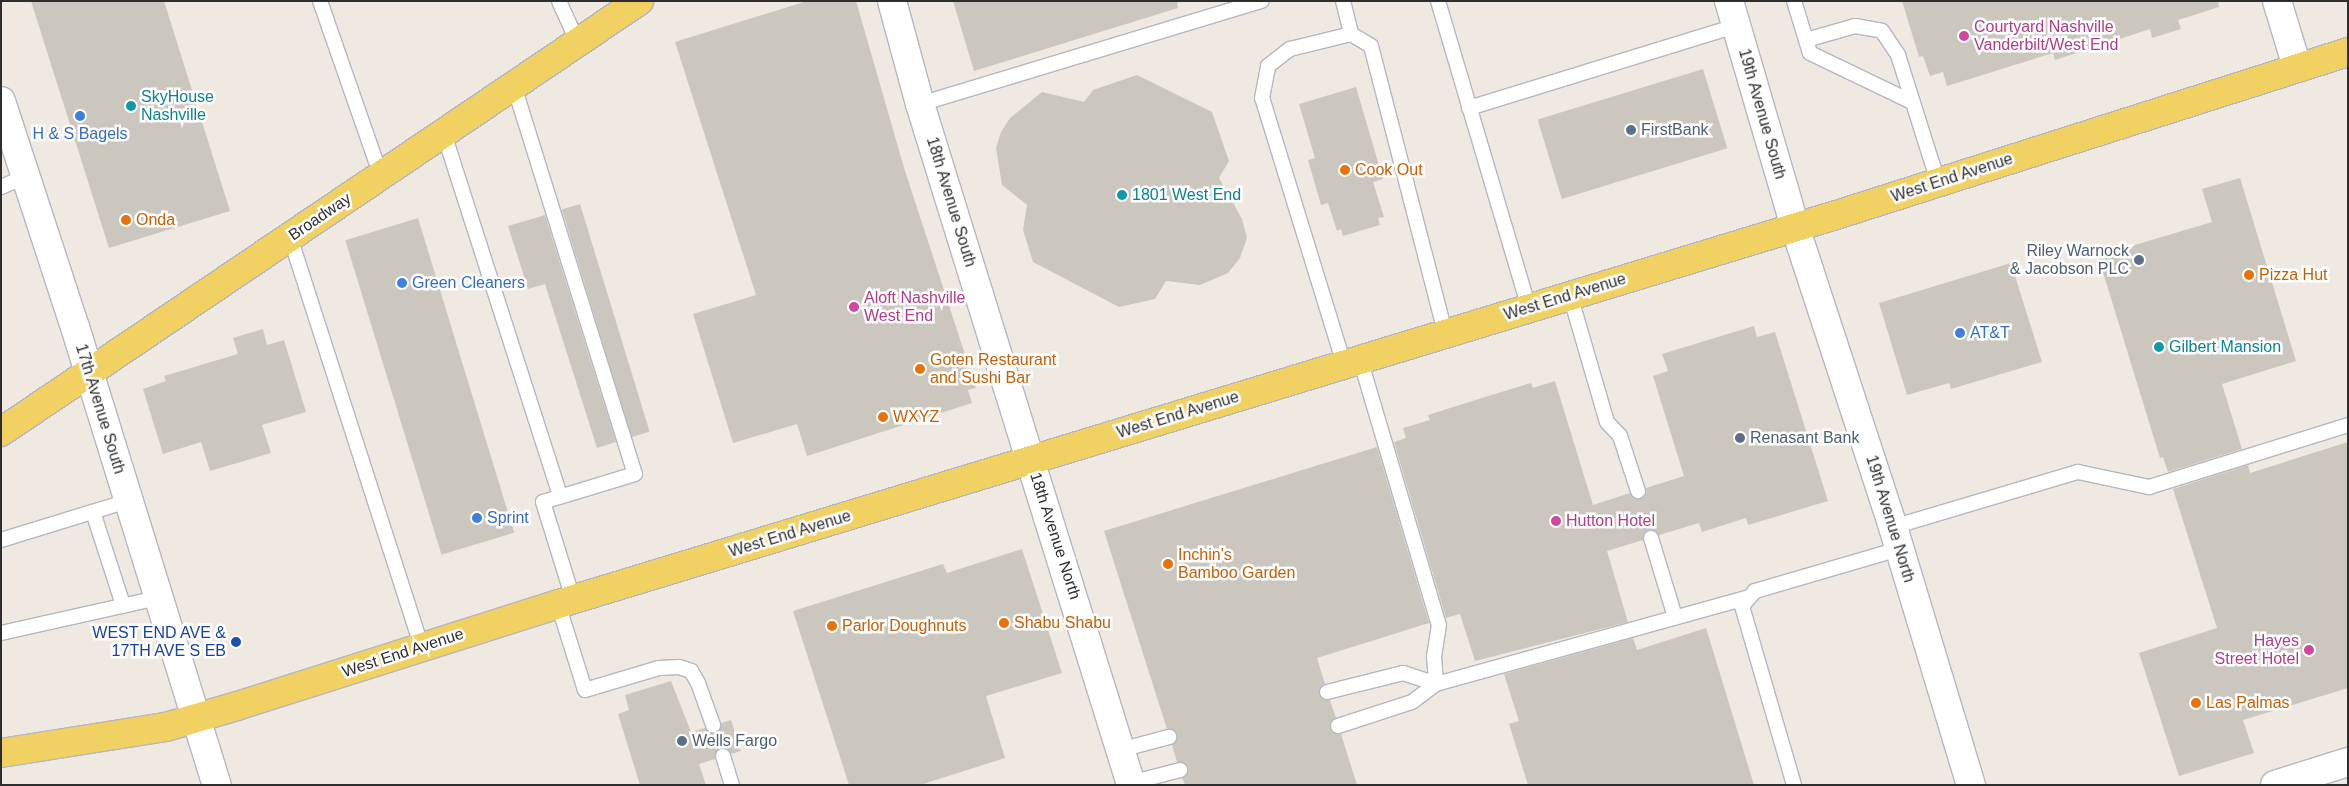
<!DOCTYPE html>
<style>
body{margin:0}
#map{position:relative;width:2349px;height:786px;overflow:hidden;background:#efe9e1;font-family:Helvetica,sans-serif}
div>[style]{position:absolute}
.building>*{inset:0;background:#cbc7bf;transform-origin:0 0}
.roads{filter:drop-shadow(1px 0 #b4b7c1) drop-shadow(-1px 0 #b4b7c1) drop-shadow(0 1px #b4b7c1) drop-shadow(0 -1px #b4b7c1)}
.service>*{height:14px;margin:-7px;padding:0 7px;transform-origin:7px;border-radius:7px;background:#fff}
.minor>*{height:28px;margin:-14px;padding:0 14px;transform-origin:14px;border-radius:14px;background:#fff}
.secondary>*{height:28px;margin:-14px;padding:0 14px;transform-origin:14px;border-radius:14px;background:#fff}
.primary>*{height:28px;margin:-14px;padding:0 14px;transform-origin:14px;border-radius:14px;background:#f2d163}
.dots>*{width:14px;height:14px;translate:-50% -50%;box-sizing:border-box;border:2px solid #fff;border-radius:50%}
span{translate:-50% -50%;white-space:nowrap;text-align:center;line-height:1.15;-webkit-text-stroke:5px #fff;paint-order:stroke}
.hotel-label{font-size:16px;color:#b23c85}
.left{translate:0 -50%;text-align:left}
.right{translate:-100% -50%;text-align:right}
.culture-label{font-size:16px;color:#0d838f}
.street-label{font-size:16px;color:#2e2e2e}
.service-label{font-size:16px;color:#4e5e75}
.shop-label{font-size:16px;color:#366cbe}
.food-label{font-size:16px;color:#c56008}
.transit-label{font-size:16px;color:#164399}
.frame{position:absolute;inset:0;border:2px solid #2e2e2e;pointer-events:none}
</style>
<div id="map">
<div class="building">
<i style="clip-path:polygon(31px 1px,164px 1px,230px 211px,109px 248px)"></i>
<i style="clip-path:polygon(807px 1px,856px 1px,905px 171px,976px 388px,968px 390px,972px 403px,807px 456px,797px 424px,733px 443px,693px 314px,756px 295px,675px 42px)"></i>
<i style="clip-path:polygon(953px 1px,1177px 1px,1178px 8px,974px 71px)"></i>
<i style="clip-path:polygon(1902px 1px,2218px 1px,2219px 7px,2178px 20px,2181px 29px,2152px 38px,2150px 29px,2055px 60px,2053px 53px,1947px 86px,1943px 72px,1930px 76px,1923px 56px,1919px 57px)"></i>
<i style="left:1703px;top:69px;width:83px;height:173px;rotate:73deg"></i>
<i style="clip-path:polygon(1137px 75px,1212px 112px,1229px 161px,1219px 178px,1242px 219px,1247px 238px,1240px 258px,1228px 273px,1200px 285px,1166px 281px,1155px 299px,1119px 307px,1033px 262px,1023px 230px,1027px 205px,1002px 185px,996px 148px,1001px 132px,1010px 118px,1042px 92px,1084px 102px,1093px 90px)"></i>
<i style="clip-path:polygon(1356px 87px,1383px 179px,1373px 182px,1384px 217px,1378px 218px,1380px 225px,1343px 236px,1341px 229px,1337px 231px,1328px 203px,1321px 205px,1308px 160px,1315px 158px,1299px 104px)"></i>
<i style="clip-path:polygon(2240px 178px,2296px 361px,2222px 384px,2242px 449px,2168px 472px,2163px 457px,2160px 458px,2098px 256px,2212px 222px,2202px 189px)"></i>
<i style="left:580px;top:204px;width:238px;height:19px;rotate:73deg"></i>
<i style="clip-path:polygon(545px 215px,616px 442px,597px 448px,545px 284px,528px 289px,508px 226px)"></i>
<i style="left:418px;top:218px;width:329px;height:76px;rotate:73deg"></i>
<i style="clip-path:polygon(2011px 263px,2042px 362px,1951px 389px,1949px 383px,1907px 395px,1879px 303px)"></i>
<i style="clip-path:polygon(1754px 326px,1757px 337px,1775px 332px,1828px 501px,1748px 525px,1746px 518px,1702px 532px,1699px 523px,1659px 535px,1648px 530px,1643px 540px,1607px 551px,1628px 622px,1475px 661px,1460px 614px,1446px 618px,1394px 442px,1406px 438px,1403px 428px,1430px 420px,1428px 415px,1488px 396px,1531px 383px,1533px 388px,1555px 381px,1593px 505px,1630px 493px,1640px 499px,1645px 496px,1646px 488px,1684px 476px,1653px 376px,1668px 371px,1662px 354px)"></i>
<i style="clip-path:polygon(263px 329px,267px 345px,284px 340px,306px 412px,262px 425px,271px 453px,210px 471px,201px 442px,163px 454px,143px 389px,166px 381px,164px 376px,238px 354px,233px 338px)"></i>
<i style="clip-path:polygon(2348px 442px,2348px 688px,2243px 720px,2254px 753px,2179px 776px,2139px 653px,2217px 628px,2173px 489px,2248px 465px,2250px 473px)"></i>
<i style="clip-path:polygon(1377px 447px,1429px 623px,1317px 658px,1325px 684px,1319px 695px,1324px 700px,1330px 700px,1336px 718px,1330px 728px,1333px 733px,1341px 734px,1357px 785px,1185px 785px,1182px 778px,1188px 767px,1177px 762px,1172px 745px,1177px 734px,1167px 729px,1104px 531px)"></i>
<i style="clip-path:polygon(1022px 549px,1062px 673px,986px 696px,1005px 758px,920px 785px,849px 785px,793px 611px,943px 564px,947px 573px)"></i>
<i style="clip-path:polygon(1706px 628px,1754px 785px,1528px 785px,1509px 724px,1519px 721px,1504px 674px,1633px 638px,1637px 650px)"></i>
<i style="clip-path:polygon(671px 681px,691px 732px,705px 728px,715px 733px,721px 723px,731px 720px,741px 751px,731px 754px,725px 748px,720px 748px,715px 759px,699px 764px,706px 785px,640px 785px,618px 714px,629px 710px,625px 695px)"></i>
</div>
<div class="roads">
<div class="service">
<i style="left:320px;top:1px;width:185px;rotate:70.8deg"></i>
<i style="left:559px;top:1px;width:46px;rotate:65.7deg"></i>
<i style="left:1343px;top:1px;width:34px;rotate:76deg"></i>
<i style="left:1438px;top:1px;width:320px;rotate:73.5deg"></i>
<i style="left:1794px;top:1px;width:54px;rotate:72.9deg"></i>
<i style="left:1810px;top:53px;width:113px;rotate:25.7deg"></i>
<i style="left:1806px;top:40px;width:51px;rotate:-15.9deg"></i>
<i style="left:1855px;top:26px;width:27px;rotate:10deg"></i>
<i style="left:1882px;top:31px;width:29px;rotate:56deg"></i>
<i style="left:1898px;top:55px;width:133px;rotate:72.5deg"></i>
<i style="left:514px;top:86px;width:406px;rotate:72.7deg"></i>
<i style="left:635px;top:474px;width:96px;rotate:163.1deg"></i>
<i style="left:543px;top:502px;width:102px;rotate:72.8deg"></i>
<i style="left:920px;top:104px;width:357px;rotate:-16.8deg"></i>
<i style="left:1469px;top:108px;width:279px;rotate:-17.1deg"></i>
<i style="left:444px;top:134px;width:380px;rotate:72.2deg"></i>
<i style="left:1px;top:187px;width:26px;rotate:-23deg"></i>
<i style="left:290px;top:237px;width:429px;rotate:72.2deg"></i>
<i style="left:1570px;top:295px;width:132px;rotate:73.8deg"></i>
<i style="left:1607px;top:422px;width:19px;rotate:47deg"></i>
<i style="left:1620px;top:436px;width:58px;rotate:71.9deg"></i>
<i style="left:1360px;top:359px;width:277px;rotate:73.5deg"></i>
<i style="left:1439px;top:625px;width:30px;rotate:99deg"></i>
<i style="left:1434px;top:655px;width:29px;rotate:86deg"></i>
<i style="left:1344px;top:364px;width:278px;rotate:-107.1deg"></i>
<i style="left:1262px;top:98px;width:33px;rotate:-79deg"></i>
<i style="left:1268px;top:66px;width:28px;rotate:-38deg"></i>
<i style="left:1290px;top:49px;width:63px;rotate:-13.8deg"></i>
<i style="left:1351px;top:34px;width:23px;rotate:31deg"></i>
<i style="left:1371px;top:46px;width:296px;rotate:75.5deg"></i>
<i style="left:93px;top:512px;width:98px;rotate:72.1deg"></i>
<i style="left:1893px;top:527px;width:193px;rotate:-16.6deg"></i>
<i style="left:2078px;top:472px;width:73px;rotate:11.9deg"></i>
<i style="left:2149px;top:487px;width:208px;rotate:-17.3deg"></i>
<i style="left:1651px;top:538px;width:83px;rotate:73.1deg"></i>
<i style="left:1px;top:540px;width:133px;rotate:-17.1deg"></i>
<i style="left:558px;top:604px;width:90px;rotate:72.6deg"></i>
<i style="left:585px;top:690px;width:77px;rotate:-16.6deg"></i>
<i style="left:659px;top:668px;width:20px;rotate:-3deg"></i>
<i style="left:679px;top:667px;width:13px;rotate:18deg"></i>
<i style="left:691px;top:671px;width:14px;rotate:60deg"></i>
<i style="left:698px;top:683px;width:45px;rotate:70.3deg"></i>
<i style="left:1px;top:633px;width:161px;rotate:-12.6deg"></i>
<i style="left:1327px;top:692px;width:78px;rotate:-14deg"></i>
<i style="left:1403px;top:673px;width:35px;rotate:18deg"></i>
<i style="left:1338px;top:726px;width:78px;rotate:-18deg"></i>
<i style="left:1412px;top:702px;width:30px;rotate:-37deg"></i>
<i style="left:1436px;top:684px;width:323px;rotate:-15.5deg"></i>
<i style="left:1120px;top:750px;width:51px;rotate:-14.9deg"></i>
<i style="left:723px;top:756px;width:30px;rotate:73deg"></i>
<i style="left:1126px;top:784px;width:56px;rotate:-14.5deg"></i>
<i style="left:1794px;top:785px;width:186px;rotate:-106.2deg"></i>
<i style="left:1742px;top:606px;width:20px;rotate:-49deg"></i>
<i style="left:1755px;top:591px;width:150px;rotate:-16.3deg"></i>
</div>
<div class="minor">
<i style="left:892px;top:1px;width:107px;rotate:74.8deg"></i>
<i style="left:920px;top:104px;width:373px;rotate:72.8deg"></i>
<i style="left:1729px;top:1px;width:235px;rotate:73.7deg"></i>
<i style="left:1795px;top:227px;width:316px;rotate:71.9deg"></i>
<i style="left:1893px;top:527px;width:270px;rotate:73.2deg"></i>
<i style="left:2277px;top:1px;width:69px;rotate:73.1deg"></i>
<i style="left:1px;top:101px;width:238px;rotate:71.9deg"></i>
<i style="left:75px;top:327px;width:480px;rotate:72.8deg"></i>
<i style="left:2275px;top:785px;width:77px;rotate:-17.5deg"></i>
</div>
<div class="secondary">
<i style="left:1030px;top:460px;width:340px;rotate:72.7deg"></i>
</div>
<div class="primary">
<i style="left:1px;top:432px;width:770px;rotate:-34.04deg"></i>
<i style="left:1px;top:753px;width:167px;rotate:-9deg"></i>
<i style="left:166px;top:727px;width:74px;rotate:-16.5deg"></i>
<i style="left:237px;top:706px;width:337px;rotate:-17.6deg"></i>
<i style="left:558px;top:604px;width:1333px;rotate:-16.93deg"></i>
<i style="left:1833px;top:216px;width:540px;rotate:-17.66deg"></i>
</div>
</div>
<div class="dots">
<i style="left:1964px;top:36px;background:#d1479c"></i>
<i style="left:131px;top:106px;background:#0f9aa8"></i>
<i style="left:80px;top:116px;background:#3f7fe0"></i>
<i style="left:1631px;top:130px;background:#5c6f8a"></i>
<i style="left:1345px;top:170px;background:#e8710a"></i>
<i style="left:1122px;top:195px;background:#0f9aa8"></i>
<i style="left:126px;top:220px;background:#e8710a"></i>
<i style="left:2139px;top:260px;background:#5c6f8a"></i>
<i style="left:2249px;top:275px;background:#e8710a"></i>
<i style="left:402px;top:283px;background:#3f7fe0"></i>
<i style="left:854px;top:307px;background:#d1479c"></i>
<i style="left:1960px;top:333px;background:#3f7fe0"></i>
<i style="left:2159px;top:347px;background:#0f9aa8"></i>
<i style="left:920px;top:369px;background:#e8710a"></i>
<i style="left:883px;top:417px;background:#e8710a"></i>
<i style="left:1740px;top:438px;background:#5c6f8a"></i>
<i style="left:477px;top:518px;background:#3f7fe0"></i>
<i style="left:1556px;top:521px;background:#d1479c"></i>
<i style="left:1168px;top:564px;background:#e8710a"></i>
<i style="left:1004px;top:623px;background:#e8710a"></i>
<i style="left:832px;top:626px;background:#e8710a"></i>
<i style="left:236px;top:642px;background:#1a4fb4"></i>
<i style="left:2309px;top:650px;background:#d1479c"></i>
<i style="left:2196px;top:703px;background:#e8710a"></i>
<i style="left:682px;top:741px;background:#5c6f8a"></i>
</div>
<div class="hotel-label">
<span class="left" style="left:1974px;top:36px">Courtyard Nashville<br>Vanderbilt/West End</span>
<span class="left" style="left:864px;top:307px">Aloft Nashville<br>West End</span>
<span class="left" style="left:1566px;top:521px">Hutton Hotel</span>
<span class="right" style="left:2299px;top:650px">Hayes<br>Street Hotel</span>
</div>
<div class="culture-label">
<span class="left" style="left:141px;top:106px">SkyHouse<br>Nashville</span>
<span class="left" style="left:1132px;top:195px">1801 West End</span>
<span class="left" style="left:2169px;top:347px">Gilbert Mansion</span>
</div>
<div class="street-label">
<span style="left:1762px;top:114px;rotate:74deg">19th Avenue South</span>
<span style="left:1952px;top:178px;rotate:-18deg">West End Avenue</span>
<span style="left:951px;top:202px;rotate:73deg">18th Avenue South</span>
<span style="left:320px;top:217px;rotate:-34deg">Broadway</span>
<span style="left:1565px;top:297px;rotate:-17deg">West End Avenue</span>
<span style="left:100px;top:409px;rotate:73deg">17th Avenue South</span>
<span style="left:1178px;top:415px;rotate:-17deg">West End Avenue</span>
<span style="left:1890px;top:519px;rotate:73deg">19th Avenue North</span>
<span style="left:790px;top:534px;rotate:-17deg">West End Avenue</span>
<span style="left:1055px;top:536px;rotate:72deg">18th Avenue North</span>
<span style="left:403px;top:653px;rotate:-18deg">West End Avenue</span>
</div>
<div class="service-label">
<span class="left" style="left:1641px;top:130px">FirstBank</span>
<span class="right" style="left:2129px;top:260px">Riley Warnock<br>&amp; Jacobson PLC</span>
<span class="left" style="left:1750px;top:438px">Renasant Bank</span>
<span class="left" style="left:692px;top:741px">Wells Fargo</span>
</div>
<div class="shop-label">
<span style="left:80px;top:134px">H &amp; S Bagels</span>
<span class="left" style="left:412px;top:283px">Green Cleaners</span>
<span class="left" style="left:1970px;top:333px">AT&amp;T</span>
<span class="left" style="left:487px;top:518px">Sprint</span>
</div>
<div class="food-label">
<span class="left" style="left:1355px;top:170px">Cook Out</span>
<span class="left" style="left:136px;top:220px">Onda</span>
<span class="left" style="left:2259px;top:275px">Pizza Hut</span>
<span class="left" style="left:930px;top:369px">Goten Restaurant<br>and Sushi Bar</span>
<span class="left" style="left:893px;top:417px">WXYZ</span>
<span class="left" style="left:1178px;top:564px">Inchin's<br>Bamboo Garden</span>
<span class="left" style="left:1014px;top:623px">Shabu Shabu</span>
<span class="left" style="left:842px;top:626px">Parlor Doughnuts</span>
<span class="left" style="left:2206px;top:703px">Las Palmas</span>
</div>
<div class="transit-label">
<span class="right" style="left:226px;top:642px">WEST END AVE &amp;<br>17TH AVE S EB</span>
</div>
<div class="frame"></div>
</div>
